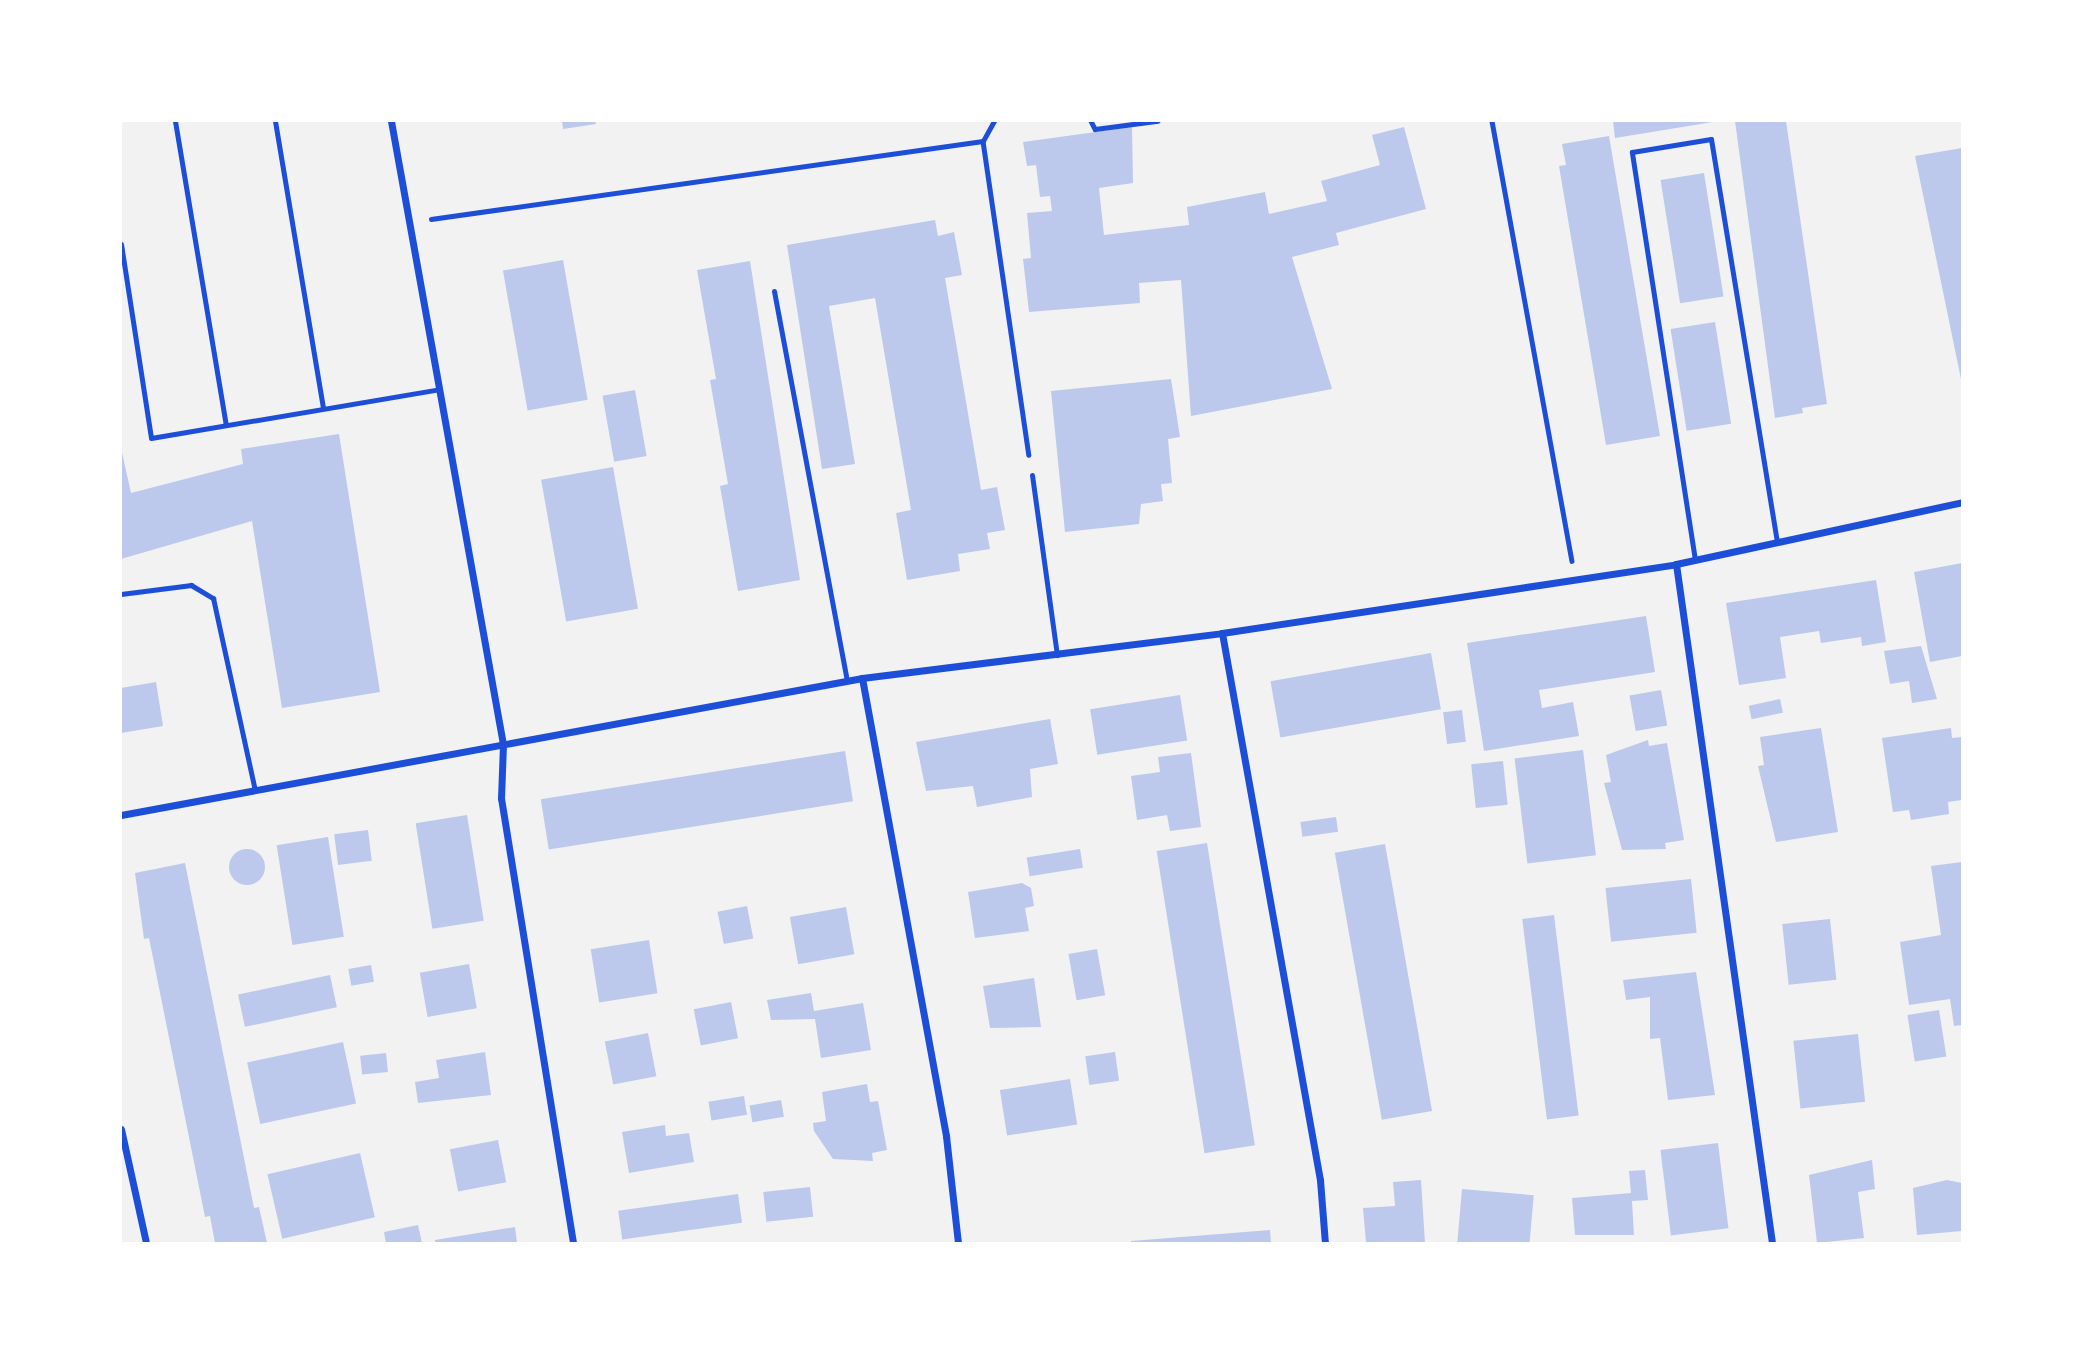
<!DOCTYPE html>
<style>
body{margin:0}
#map{position:relative;width:2083px;height:1364px;overflow:hidden;background:#f2f2f2;font-family:"Varela Round",sans-serif}
div>[style]{position:absolute}
.building>*{inset:0;background:#bdc9ec;transform-origin:0 0}
.round{border-radius:50%}
.path>*{height:4.5px;margin:-2.25px;padding:0 2.25px;transform-origin:2.25px;border-radius:2.25px;background:#1d4ed8}
.service>*{height:5px;margin:-2.5px;padding:0 2.5px;transform-origin:2.5px;border-radius:2.5px;background:#1d4ed8}
.minor>*{height:7px;margin:-3.5px;padding:0 3.5px;transform-origin:3.5px;border-radius:3.5px;background:#1d4ed8}
span{translate:-50% -50%;white-space:nowrap;text-align:center;line-height:1.15;-webkit-text-stroke:5px #fff;paint-order:stroke}
.frame{position:absolute;inset:0;border:122px solid #fff;pointer-events:none}
</style>
<div id="map">
<div class="building">
<i style="clip-path:polygon(562px 121px,595px 121px,596px 124px,563px 129px)"></i>
<i style="clip-path:polygon(1613px 121px,1713px 121px,1713px 122px,1615px 138px)"></i>
<i style="clip-path:polygon(1735px 121px,1786px 121px,1827px 404px,1802px 408px,1803px 413px,1775px 418px)"></i>
<i style="clip-path:polygon(1132px 127px,1133px 183px,1099px 188px,1104px 235px,1189px 225px,1187px 207px,1265px 192px,1269px 214px,1327px 201px,1321px 181px,1380px 165px,1372px 135px,1404px 127px,1426px 209px,1336px 233px,1339px 245px,1292px 257px,1332px 389px,1191px 416px,1181px 280px,1139px 283px,1140px 303px,1029px 312px,1023px 259px,1031px 258px,1027px 213px,1052px 211px,1050px 196px,1040px 197px,1036px 165px,1027px 166px,1023px 142px)"></i>
<i style="clip-path:polygon(1609px 136px,1660px 436px,1606px 445px,1559px 166px,1566px 165px,1562px 144px)"></i>
<i style="clip-path:polygon(1962px 148px,1962px 379px,1961px 379px,1915px 156px)"></i>
<i style="left:1704px;top:173px;width:125px;height:44px;rotate:81deg"></i>
<i style="clip-path:polygon(935px 220px,938px 236px,954px 232px,962px 275px,945px 278px,981px 490px,997px 487px,1005px 530px,987px 533px,990px 549px,958px 554px,960px 571px,907px 580px,896px 513px,911px 510px,875px 298px,829px 306px,855px 464px,822px 469px,787px 245px)"></i>
<i style="left:563px;top:260px;width:142px;height:61px;rotate:80deg"></i>
<i style="clip-path:polygon(750px 261px,800px 580px,738px 591px,720px 486px,728px 484px,710px 380px,716px 379px,697px 270px)"></i>
<i style="left:1715px;top:322px;width:103px;height:45px;rotate:81deg"></i>
<i style="clip-path:polygon(1171px 379px,1180px 437px,1168px 439px,1172px 483px,1161px 484px,1163px 501px,1141px 504px,1139px 524px,1065px 532px,1051px 391px)"></i>
<i style="left:635px;top:390px;width:67px;height:33px;rotate:80deg"></i>
<i style="clip-path:polygon(339px 434px,380px 692px,282px 708px,252px 521px,121px 559px,121px 448px,131px 493px,243px 464px,241px 449px)"></i>
<i style="left:613px;top:467px;width:144px;height:73px;rotate:80deg"></i>
<i style="clip-path:polygon(1962px 563px,1962px 656px,1930px 662px,1914px 572px)"></i>
<i style="clip-path:polygon(1876px 580px,1886px 642px,1862px 646px,1861px 637px,1821px 643px,1819px 631px,1780px 637px,1786px 678px,1739px 685px,1726px 603px)"></i>
<i style="clip-path:polygon(1646px 616px,1655px 672px,1539px 690px,1542px 708px,1573px 702px,1579px 736px,1484px 751px,1467px 643px)"></i>
<i style="clip-path:polygon(1921px 646px,1937px 699px,1912px 703px,1909px 681px,1890px 684px,1884px 651px)"></i>
<i style="left:1431px;top:653px;width:57px;height:163px;rotate:80deg"></i>
<i style="clip-path:polygon(156px 682px,163px 726px,121px 733px,121px 688px)"></i>
<i style="left:1661px;top:690px;width:36px;height:32px;rotate:80deg"></i>
<i style="left:1180px;top:695px;width:46px;height:91px;rotate:81deg"></i>
<i style="left:1780px;top:699px;width:14px;height:32px;rotate:78deg"></i>
<i style="left:1462px;top:710px;width:32px;height:19px;rotate:83deg"></i>
<i style="clip-path:polygon(1050px 719px,1058px 764px,1030px 769px,1032px 797px,977px 807px,973px 786px,926px 791px,916px 742px)"></i>
<i style="clip-path:polygon(1821px 728px,1838px 832px,1776px 842px,1758px 766px,1764px 765px,1760px 737px)"></i>
<i style="clip-path:polygon(1951px 728px,1952px 738px,1962px 737px,1962px 800px,1948px 802px,1949px 814px,1911px 820px,1909px 810px,1893px 812px,1882px 738px)"></i>
<i style="clip-path:polygon(1648px 740px,1649px 746px,1667px 743px,1684px 840px,1665px 843px,1666px 849px,1622px 850px,1604px 783px,1611px 782px,1606px 755px)"></i>
<i style="left:1583px;top:750px;width:106px;height:69px;rotate:83deg"></i>
<i style="left:845px;top:751px;width:51px;height:308px;rotate:81deg"></i>
<i style="clip-path:polygon(1191px 753px,1201px 827px,1170px 831px,1167px 815px,1137px 820px,1131px 776px,1160px 772px,1158px 757px)"></i>
<i style="left:1503px;top:761px;width:44px;height:32px;rotate:84deg"></i>
<i style="left:467px;top:815px;width:107px;height:52px;rotate:81deg"></i>
<i style="left:1336px;top:817px;width:15px;height:36px;rotate:82deg"></i>
<i style="left:368px;top:830px;width:31px;height:34px;rotate:83deg"></i>
<i style="left:328px;top:837px;width:101px;height:52px;rotate:81deg"></i>
<i style="left:1207px;top:843px;width:306px;height:51px;rotate:81deg"></i>
<i style="left:1385px;top:844px;width:271px;height:51px;rotate:80deg"></i>
<i class="round" style="left:229px;top:849px;width:36px;height:36px"></i>
<i style="left:1080px;top:849px;width:19px;height:54px;rotate:81deg"></i>
<i style="clip-path:polygon(1962px 862px,1962px 1025px,1954px 1026px,1950px 999px,1909px 1005px,1900px 942px,1941px 935px,1931px 866px)"></i>
<i style="clip-path:polygon(185px 863px,254px 1208px,259px 1207px,267px 1243px,215px 1243px,210px 1216px,205px 1217px,149px 938px,144px 939px,135px 873px)"></i>
<i style="left:1691px;top:879px;width:54px;height:86px;rotate:84deg"></i>
<i style="clip-path:polygon(1022px 883px,1031px 888px,1034px 906px,1025px 908px,1029px 931px,975px 938px,968px 892px)"></i>
<i style="left:747px;top:906px;width:33px;height:30px;rotate:79deg"></i>
<i style="left:846px;top:907px;width:48px;height:57px;rotate:80deg"></i>
<i style="left:1554px;top:915px;width:202px;height:32px;rotate:83deg"></i>
<i style="left:1830px;top:919px;width:61px;height:48px;rotate:84deg"></i>
<i style="left:649px;top:940px;width:54px;height:59px;rotate:81deg"></i>
<i style="left:1097px;top:949px;width:47px;height:29px;rotate:80deg"></i>
<i style="left:469px;top:964px;width:45px;height:50px;rotate:80deg"></i>
<i style="left:371px;top:965px;width:17px;height:23px;rotate:80deg"></i>
<i style="clip-path:polygon(1696px 972px,1715px 1095px,1668px 1100px,1660px 1038px,1650px 1039px,1650px 997px,1626px 1000px,1623px 980px)"></i>
<i style="left:330px;top:975px;width:33px;height:94px;rotate:78deg"></i>
<i style="clip-path:polygon(1034px 978px,1041px 1027px,990px 1028px,983px 986px)"></i>
<i style="clip-path:polygon(811px 993px,814px 1011px,863px 1003px,871px 1050px,821px 1058px,815px 1019px,771px 1020px,767px 1000px)"></i>
<i style="left:731px;top:1002px;width:37px;height:38px;rotate:79deg"></i>
<i style="left:1939px;top:1010px;width:47px;height:32px;rotate:81deg"></i>
<i style="left:648px;top:1033px;width:44px;height:44px;rotate:79deg"></i>
<i style="left:1858px;top:1034px;width:68px;height:65px;rotate:84deg"></i>
<i style="left:343px;top:1042px;width:63px;height:98px;rotate:78deg"></i>
<i style="clip-path:polygon(485px 1052px,491px 1095px,418px 1103px,415px 1082px,439px 1078px,436px 1060px)"></i>
<i style="left:1115px;top:1052px;width:29px;height:30px;rotate:82deg"></i>
<i style="left:386px;top:1053px;width:19px;height:26px;rotate:84deg"></i>
<i style="left:1070px;top:1079px;width:46px;height:71px;rotate:81deg"></i>
<i style="clip-path:polygon(867px 1084px,870px 1102px,878px 1101px,887px 1150px,872px 1153px,873px 1161px,833px 1159px,814px 1131px,813px 1123px,826px 1121px,822px 1092px)"></i>
<i style="left:744px;top:1096px;width:19px;height:36px;rotate:81deg"></i>
<i style="left:781px;top:1100px;width:17px;height:32px;rotate:80deg"></i>
<i style="clip-path:polygon(665px 1125px,666px 1136px,689px 1133px,694px 1162px,629px 1173px,622px 1132px)"></i>
<i style="left:498px;top:1140px;width:43px;height:49px;rotate:79deg"></i>
<i style="left:1718px;top:1143px;width:86px;height:58px;rotate:83deg"></i>
<i style="left:360px;top:1153px;width:66px;height:95px;rotate:77deg"></i>
<i style="clip-path:polygon(1872px 1160px,1875px 1189px,1858px 1192px,1864px 1238px,1817px 1243px,1809px 1175px)"></i>
<i style="clip-path:polygon(1645px 1170px,1648px 1200px,1632px 1201px,1634px 1235px,1575px 1235px,1572px 1198px,1631px 1193px,1629px 1171px)"></i>
<i style="clip-path:polygon(1421px 1180px,1425px 1243px,1366px 1243px,1363px 1208px,1395px 1206px,1393px 1182px)"></i>
<i style="clip-path:polygon(1947px 1180px,1962px 1183px,1962px 1231px,1917px 1235px,1913px 1188px)"></i>
<i style="left:810px;top:1187px;width:30px;height:47px;rotate:84deg"></i>
<i style="left:1462px;top:1189px;width:72px;height:54px;rotate:5deg"></i>
<i style="left:738px;top:1194px;width:29px;height:121px;rotate:82deg"></i>
<i style="clip-path:polygon(418px 1225px,422px 1243px,386px 1243px,384px 1232px)"></i>
<i style="clip-path:polygon(515px 1227px,517px 1243px,435px 1243px,435px 1240px)"></i>
<i style="clip-path:polygon(1270px 1230px,1271px 1243px,1131px 1243px,1131px 1241px)"></i>
</div>
<div class="path">
<i style="left:1091px;top:121px;width:9px;rotate:63deg"></i>
<i style="left:1095px;top:129px;width:63px;rotate:-7.4deg"></i>
<i style="left:1492px;top:121px;width:447px;rotate:79.7deg"></i>
<i style="left:983px;top:141px;width:317px;rotate:81.7deg"></i>
<i style="left:431px;top:219px;width:557px;rotate:-8.04deg"></i>
<i style="left:983px;top:141px;width:23px;rotate:-61deg"></i>
</div>
<div class="service">
<i style="left:175px;top:121px;width:308px;rotate:80.5deg"></i>
<i style="left:275px;top:121px;width:291px;rotate:80.5deg"></i>
<i style="left:121px;top:244px;width:196px;rotate:81.2deg"></i>
<i style="left:151px;top:438px;width:293px;rotate:-9.6deg"></i>
<i style="left:774px;top:291px;width:396px;rotate:79.4deg"></i>
<i style="left:1032px;top:475px;width:182px;rotate:82.1deg"></i>
<i style="left:1695px;top:560px;width:413px;rotate:-98.8deg"></i>
<i style="left:1632px;top:152px;width:80px;rotate:-9.3deg"></i>
<i style="left:1711px;top:139px;width:408px;rotate:80.7deg"></i>
<i style="left:121px;top:594px;width:71px;rotate:-7.3deg"></i>
<i style="left:191px;top:585px;width:26px;rotate:31deg"></i>
<i style="left:213px;top:598px;width:197px;rotate:77.7deg"></i>
</div>
<div class="minor">
<i style="left:391px;top:121px;width:633px;rotate:79.81deg"></i>
<i style="left:503px;top:744px;width:54px;rotate:92.1deg"></i>
<i style="left:501px;top:798px;width:451px;rotate:80.8deg"></i>
<i style="left:1676px;top:564px;width:686px;rotate:81.95deg"></i>
<i style="left:1222px;top:633px;width:556px;rotate:79.84deg"></i>
<i style="left:1320px;top:1180px;width:63px;rotate:85.5deg"></i>
<i style="left:862px;top:678px;width:466px;rotate:79.6deg"></i>
<i style="left:946px;top:1136px;width:108px;rotate:83.6deg"></i>
<i style="left:121px;top:815px;width:754px;rotate:-10.47deg"></i>
<i style="left:862px;top:678px;width:363px;rotate:-7.1deg"></i>
<i style="left:1222px;top:633px;width:459px;rotate:-8.6deg"></i>
<i style="left:1676px;top:564px;width:293px;rotate:-12.2deg"></i>
<i style="left:121px;top:1129px;width:117px;rotate:77.6deg"></i>
</div>
<div class="frame"></div>
</div>
